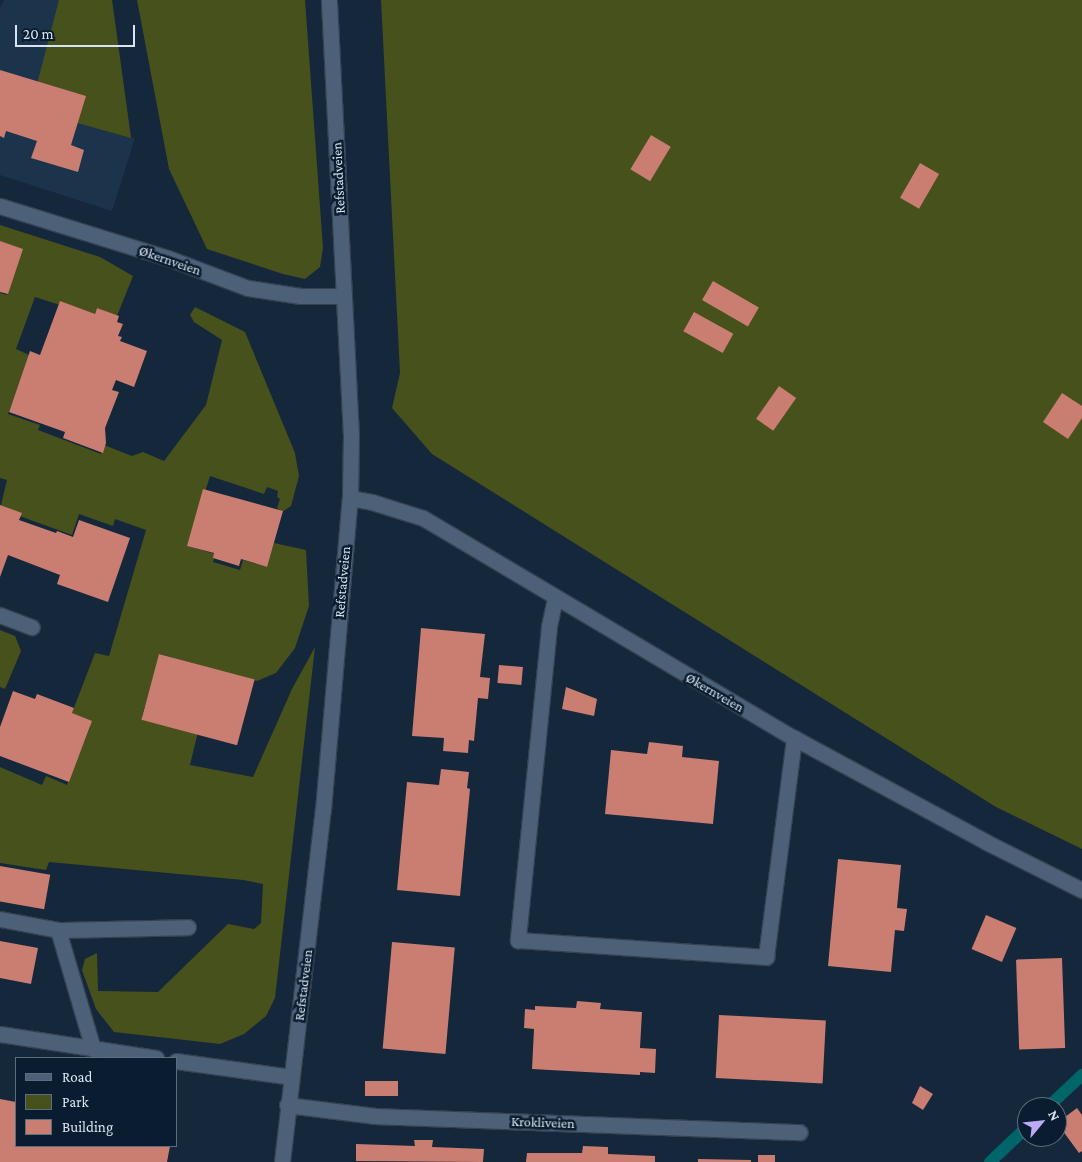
<!DOCTYPE html>
<meta charset="utf-8">
<style>
body{margin:0}
#map{position:relative;width:1082px;height:1162px;overflow:hidden;background:#14273b;font-family:"Crimson Pro",serif}
div>[style]{position:absolute}
.built>*{inset:0;background:#1c334c}
.green>*{inset:0;background:#46511b}
.stream>*{height:12px;margin:-6px;padding:0 6px;transform-origin:6px;border-radius:6px;background:#006569}
.building>*{inset:0;background:#ca7d71;transform-origin:0 0}
.roads{filter:drop-shadow(1px 0 #354253) drop-shadow(-1px 0 #354253) drop-shadow(0 1px #354253) drop-shadow(0 -1px #354253)}
.service>*{height:15px;margin:-7.5px;padding:0 7.5px;transform-origin:7.5px;border-radius:7.5px;background:#4c6178}
.minor>*{height:15px;margin:-7.5px;padding:0 7.5px;transform-origin:7.5px;border-radius:7.5px;background:#4c6178}
.tertiary>*{height:15px;margin:-7.5px;padding:0 7.5px;transform-origin:7.5px;border-radius:7.5px;background:#4c6178}
span{translate:-50% -50%;white-space:nowrap;text-align:center;line-height:1.15;-webkit-text-stroke:5px #0a1d30;paint-order:stroke}
.street-label{font-size:14px;color:#d8e4f1}
.legend{position:absolute;left:15px;top:1057px;width:162px;height:90px;box-sizing:border-box;background:#0a1d30;border:1px solid #5c6d7d;margin:0;padding:6px 9px;list-style:none;font-size:15px;color:#d8e4f1}
.legend li{display:flex;align-items:center;gap:10px;height:25px}
.legend b{width:25px;border:1px solid #5c6d7d}
.north{position:absolute;left:1017px;top:1097px;width:50px;height:50px;box-sizing:border-box;background:#0a1d30;border:1px solid #5c6d7d;border-radius:50%;rotate:62deg;font-size:14px;font-weight:700;line-height:20px;text-align:center;color:#d8e4f1}
.north::after{content:'';display:block;margin:auto;width:18px;height:22px;background:#bcaaf6;clip-path:polygon(50% 0,100% 100%,50% 72%,0 100%)}
.scale{position:absolute;left:15px;top:25px;width:120px;height:22px;box-sizing:border-box;border:2px solid #d8e4f1;border-top:0;padding-left:6px;font-size:15px;line-height:18px;white-space:nowrap;color:#d8e4f1;-webkit-text-stroke:4px #0a1d30;paint-order:stroke}
</style>
<div id="map">
<div class="built">
<i style="clip-path:polygon(4px 0,112px 0,131px 137px,135px 138px,112px 211px,0 175px,0 8px)"></i>
</div>
<div class="green">
<i style="clip-path:polygon(59px 0,112px 0,131px 138px,74px 122px,37px 84px)"></i>
<i style="clip-path:polygon(137px 0,305px 0,323px 248px,320px 267px,305px 279px,283px 274px,207px 249px,169px 169px)"></i>
<i style="clip-path:polygon(381px 0,1082px 0,1082px 849px,996px 807px,432px 454px,392px 408px,400px 373px)"></i>
<i style="clip-path:polygon(0 225px,100px 257px,133px 276px,117px 316px,97px 308px,94px 316px,35px 297px,16px 349px,29px 355px,8px 414px,40px 425px,38px 430px,101px 454px,104px 445px,132px 456px,143px 452px,164px 461px,206px 405px,222px 340px,194px 322px,190px 315px,195px 307px,245px 332px,295px 453px,299px 476px,291px 506px,282px 512px,277px 508px,280px 499px,277px 497px,278px 491px,267px 487px,264px 494px,210px 476px,188px 546px,215px 554px,213px 562px,240px 570px,243px 560px,266px 567px,274px 543px,306px 550px,309px 606px,295px 648px,276px 673px,257px 681px,160px 654px,142px 716px,198px 732px,190px 765px,253px 777px,292px 689px,315px 647px,275px 998px,266px 1016px,244px 1034px,220px 1044px,114px 1032px,96px 1009px,82px 970px,85px 959px,97px 953px,98px 991px,158px 992px,228px 924px,254px 929px,261px 923px,263px 884px,243px 880px,49px 862px,46px 870px,0 863px,0 767px,42px 785px,46px 776px,67px 785px,90px 727px,70px 718px,95px 653px,109px 656px,146px 530px,115px 519px,113px 526px,79px 514px,72px 535px,0 509px,7px 480px,0 478px,0 293px,7px 295px,22px 250px,0 242px)"></i>
<i style="clip-path:polygon(0 630px,15px 636px,21px 651px,5px 689px,0 687px)"></i>
</div>
<div class="stream">
<i style="left:1048px;top:1107px;width:47px;rotate:-43.3deg"></i>
<i style="left:990px;top:1162px;width:51px;rotate:-43.4deg"></i>
</div>
<div class="building">
<i style="clip-path:polygon(0 70px,86px 96px,71px 145px,84px 150px,78px 172px,31px 158px,37px 141px,6px 131px,4px 138px,0 136px)"></i>
<i style="left:651px;top:135px;width:23px;height:40px;rotate:31deg"></i>
<i style="left:920px;top:163px;width:22px;height:40px;rotate:30deg"></i>
<i style="clip-path:polygon(0 241px,23px 249px,8px 294px,0 292px)"></i>
<i style="left:713px;top:281px;width:53px;height:22px;rotate:30deg"></i>
<i style="clip-path:polygon(60px 301px,95px 314px,97px 308px,119px 316px,117px 322px,123px 324px,118px 336px,122px 337px,120px 341px,147px 351px,134px 387px,116px 380px,112px 390px,119px 392px,105px 428px,106px 443px,103px 453px,63px 438px,65px 432px,9px 412px,30px 351px,40px 355px)"></i>
<i style="left:694px;top:312px;width:45px;height:22px;rotate:29deg"></i>
<i style="left:779px;top:386px;width:21px;height:40px;rotate:35deg"></i>
<i style="clip-path:polygon(1062px 393px,1082px 406px,1082px 418px,1068px 439px,1043px 422px)"></i>
<i style="clip-path:polygon(203px 489px,283px 511px,267px 567px,241px 559px,239px 566px,213px 558px,214px 553px,187px 546px)"></i>
<i style="clip-path:polygon(0 505px,22px 513px,19px 520px,56px 533px,57px 531px,73px 537px,79px 520px,130px 538px,108px 602px,57px 584px,60px 575px,8px 555px,0 577px)"></i>
<i style="clip-path:polygon(421px 628px,485px 634px,480px 677px,490px 678px,488px 699px,478px 698px,474px 741px,469px 740px,468px 753px,443px 751px,444px 738px,412px 736px)"></i>
<i style="left:159px;top:654px;width:99px;height:68px;rotate:15deg"></i>
<i style="left:499px;top:665px;width:24px;height:18px;rotate:5deg"></i>
<i style="clip-path:polygon(566px 687px,597px 699px,594px 716px,562px 709px)"></i>
<i style="clip-path:polygon(13px 691px,35px 699px,37px 694px,74px 708px,72px 713px,92px 721px,69px 782px,0 756px,0 727px)"></i>
<i style="clip-path:polygon(649px 742px,683px 746px,682px 757px,719px 761px,713px 824px,605px 814px,611px 750px,647px 754px)"></i>
<i style="clip-path:polygon(441px 769px,469px 772px,467px 788px,470px 789px,460px 896px,397px 890px,407px 782px,439px 785px)"></i>
<i style="clip-path:polygon(838px 859px,901px 865px,897px 908px,907px 909px,904px 931px,895px 930px,891px 972px,828px 966px)"></i>
<i style="left:0;top:866px;width:51px;height:35px;rotate:10deg"></i>
<i style="left:986px;top:915px;width:33px;height:37px;rotate:23deg"></i>
<i style="clip-path:polygon(0 941px,38px 948px,31px 984px,0 978px)"></i>
<i style="left:392px;top:942px;width:63px;height:107px;rotate:5deg"></i>
<i style="left:1062px;top:958px;width:90px;height:46px;rotate:88deg"></i>
<i style="clip-path:polygon(577px 1001px,601px 1003px,600px 1009px,642px 1012px,640px 1048px,656px 1049px,655px 1073px,640px 1072px,640px 1075px,532px 1069px,534px 1029px,524px 1028px,525px 1009px,535px 1010px,535px 1006px,576px 1008px)"></i>
<i style="left:719px;top:1015px;width:107px;height:63px;rotate:3deg"></i>
<i style="left:365px;top:1081px;width:33px;height:15px"></i>
<i style="clip-path:polygon(920px 1086px,933px 1094px,923px 1110px,912px 1103px)"></i>
<i style="clip-path:polygon(0 1099px,16px 1102px,16px 1146px,170px 1146px,167px 1162px,0 1162px)"></i>
<i style="clip-path:polygon(1077px 1108px,1082px 1115px,1082px 1151px,1079px 1153px,1057px 1123px)"></i>
<i style="clip-path:polygon(414px 1140px,433px 1140px,432px 1147px,484px 1149px,483px 1162px,356px 1161px,356px 1144px,415px 1146px)"></i>
<i style="clip-path:polygon(583px 1146px,608px 1147px,608px 1154px,655px 1156px,655px 1162px,526px 1162px,527px 1153px,582px 1153px)"></i>
<i style="left:758px;top:1155px;width:17px;height:7px"></i>
<i style="clip-path:polygon(698px 1159px,751px 1160px,751px 1162px,698px 1162px)"></i>
</div>
<div class="roads">
<div class="service">
<i style="left:555px;top:598px;width:30px;rotate:102deg"></i>
<i style="left:549px;top:627px;width:315px;rotate:95.7deg"></i>
<i style="left:518px;top:940px;width:249px;rotate:3.9deg"></i>
<i style="left:766px;top:957px;width:221px;rotate:-82.7deg"></i>
<i style="left:0;top:919px;width:59px;rotate:10.7deg"></i>
<i style="left:58px;top:930px;width:124px;rotate:73.6deg"></i>
<i style="left:58px;top:930px;width:130px;rotate:-1.3deg"></i>
</div>
<div class="minor">
<i style="left:350px;top:498px;width:22px;rotate:10deg"></i>
<i style="left:372px;top:502px;width:53px;rotate:17.4deg"></i>
<i style="left:423px;top:518px;width:431px;rotate:30.7deg"></i>
<i style="left:794px;top:738px;width:218px;rotate:28.4deg"></i>
<i style="left:986px;top:842px;width:107px;rotate:26.6deg"></i>
<i style="left:0;top:615px;width:34px;rotate:21deg"></i>
<i style="left:0;top:1034px;width:158px;rotate:8.7deg"></i>
<i style="left:176px;top:1061px;width:116px;rotate:7.9deg"></i>
<i style="left:287px;top:1105px;width:89px;rotate:7.1deg"></i>
<i style="left:375px;top:1116px;width:425px;rotate:2.2deg"></i>
</div>
<div class="tertiary">
<i style="left:0;top:206px;width:176px;rotate:17.2deg"></i>
<i style="left:168px;top:258px;width:85px;rotate:20.6deg"></i>
<i style="left:248px;top:288px;width:53px;rotate:8.7deg"></i>
<i style="left:300px;top:296px;width:44px"></i>
<i style="left:282px;top:1162px;width:354px;rotate:-83.4deg"></i>
<i style="left:323px;top:810px;width:313px;rotate:-85.1deg"></i>
<i style="left:350px;top:498px;width:62px;rotate:-89.1deg"></i>
<i style="left:351px;top:436px;width:437px;rotate:-92.9deg"></i>
</div>
</div>
<div class="street-label">
<span style="left:338px;top:178px;rotate:-93deg">Refstadveien</span>
<span style="left:170px;top:260px;rotate:19deg">Økernveien</span>
<span style="left:342px;top:582px;rotate:-85deg">Refstadveien</span>
<span style="left:715px;top:692px;rotate:30deg">Økernveien</span>
<span style="left:303px;top:985px;rotate:-83deg">Refstadveien</span>
<span style="left:543px;top:1122px;rotate:2deg">Krokliveien</span>
</div>
<ul class="legend">
<li><b style="height:6px;background:#4c6178"></b>Road</li>
<li><b style="height:14px;background:#46511b"></b>Park</li>
<li><b style="height:14px;background:#ca7d71"></b>Building</li>
</ul>
<div class="north">N</div>
<div class="scale">20 m</div>
</div>
